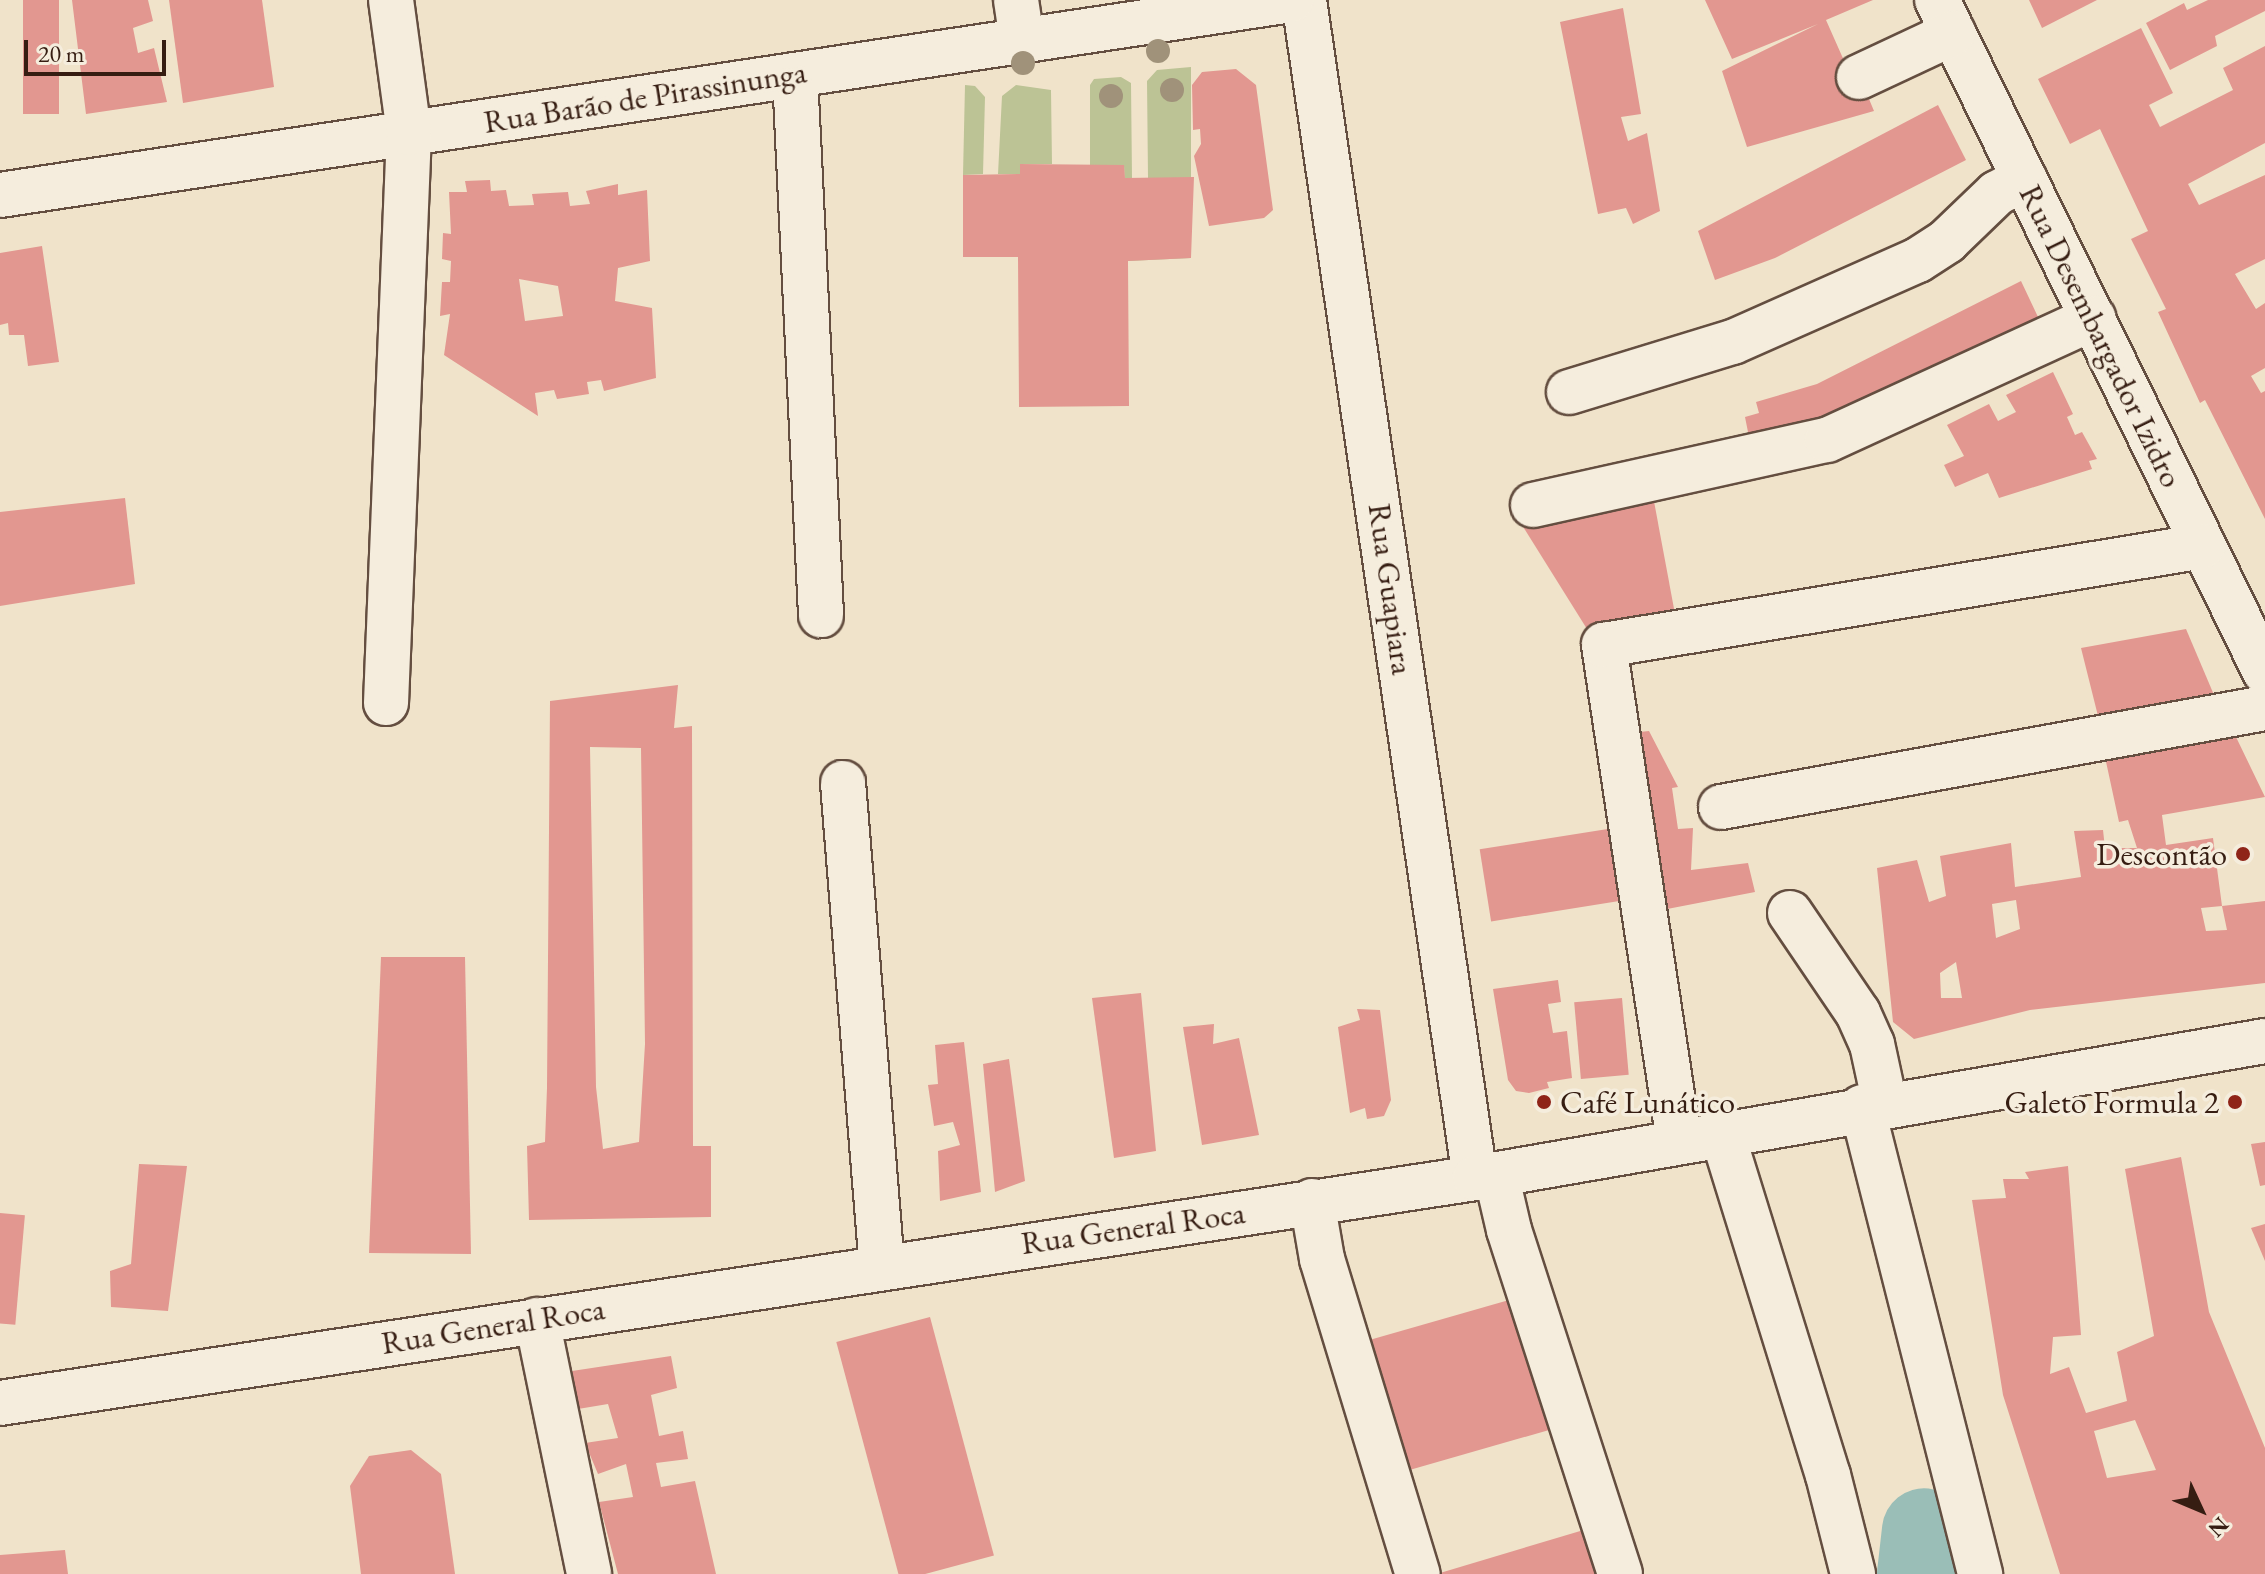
<!DOCTYPE html>
<meta charset="utf-8">
<style>
body{margin:0}
#map{position:relative;width:2265px;height:1574px;overflow:hidden;background:#f0e3ca;font-family:"EB Garamond",serif}
div>[style]{position:absolute}
.green>*{inset:0;background:#bcc395}
.river>*{height:84px;margin:-42px;padding:0 42px;transform-origin:42px;border-radius:42px;background:#9abeb7}
.building>*{inset:0;background:#e29790;transform-origin:0 0}
.roads{filter:drop-shadow(2px 0 #644e40) drop-shadow(-2px 0 #644e40) drop-shadow(0 2px #644e40) drop-shadow(0 -2px #644e40)}
.minor>*{height:44px;margin:-22px;padding:0 22px;transform-origin:22px;border-radius:22px;background:#f5eddd}
.trees>*{width:24px;height:24px;margin:-12px;border-radius:50%;background:#a0927a}
.dots>*{width:22px;height:22px;translate:-50% -50%;box-sizing:border-box;border:4px solid #f5eddd;border-radius:50%}
span{translate:-50% -50%;white-space:nowrap;text-align:center;line-height:1.15;-webkit-text-stroke:7px #f5eddd;paint-order:stroke}
.street-label{font-size:32px;color:#361d12}
.poi-label{font-size:32px;color:#361d12}
.right{translate:-100% -50%;text-align:right}
.left{translate:0 -50%;text-align:left}
.north{position:absolute;left:2161px;top:1470px;width:80px;height:80px;-webkit-text-stroke:6px #f5eddd;paint-order:stroke;rotate:134deg;font-size:22px;font-weight:700;line-height:32px;text-align:center;color:#361d12}
.north::after{content:'';display:block;margin:auto;width:28px;height:36px;background:#361d12;clip-path:polygon(50% 0,100% 100%,50% 72%,0 100%)}
.scale{position:absolute;left:24px;top:40px;width:142px;height:36px;box-sizing:border-box;border:4px solid #361d12;border-top:0;padding-left:10px;font-size:24px;line-height:28px;white-space:nowrap;color:#361d12;-webkit-text-stroke:6px #f5eddd;paint-order:stroke}
</style>
<div id="map">
<div class="green">
<i style="clip-path:polygon(1191px 67px,1191px 258px,1128px 261px,1124px 166px,1090px 165px,1090px 85px,1094px 79px,1121px 77px,1131px 83px,1132px 178px,1148px 178px,1147px 81px,1157px 70px)"></i>
<i style="clip-path:polygon(965px 85px,975px 86px,985px 97px,983px 174px,963px 175px)"></i>
<i style="clip-path:polygon(1016px 85px,1051px 90px,1052px 164px,1020px 164px,1020px 174px,998px 174px,1002px 96px)"></i>
</div>
<div class="river">
<i style="left:1919px;top:1574px;width:44px;rotate:-83.5deg"></i>
</div>
<div class="building">
<i style="left:23px;top:0;width:36px;height:114px"></i>
<i style="clip-path:polygon(72px 0,148px 0,153px 21px,133px 28px,138px 53px,154px 48px,167px 102px,86px 114px)"></i>
<i style="clip-path:polygon(169px 0,262px 0,274px 87px,183px 103px)"></i>
<i style="clip-path:polygon(1705px 0,1873px 0,1826px 20px,1857px 90px,1864px 87px,1874px 111px,1747px 147px,1722px 71px,1818px 24px,1732px 59px)"></i>
<i style="clip-path:polygon(2029px 0,2097px 0,2042px 28px)"></i>
<i style="clip-path:polygon(2208px 0,2265px 0,2265px 11px,2215px 36px,2217px 46px,2170px 70px,2146px 23px,2184px 3px,2187px 10px)"></i>
<i style="clip-path:polygon(1623px 8px,1641px 114px,1621px 117px,1628px 141px,1647px 133px,1660px 211px,1633px 224px,1626px 208px,1598px 214px,1560px 22px)"></i>
<i style="clip-path:polygon(2141px 28px,2173px 93px,2149px 105px,2160px 127px,2233px 90px,2223px 68px,2265px 46px,2265px 143px,2188px 184px,2199px 205px,2265px 175px,2265px 259px,2235px 274px,2256px 309px,2265px 303px,2265px 368px,2251px 376px,2261px 393px,2265px 391px,2265px 519px,2205px 400px,2200px 403px,2158px 312px,2166px 309px,2131px 239px,2148px 231px,2100px 129px,2070px 144px,2038px 79px)"></i>
<i style="clip-path:polygon(1236px 69px,1256px 85px,1273px 210px,1264px 218px,1209px 226px,1194px 156px,1201px 144px,1200px 129px,1193px 130px,1192px 85px,1202px 72px)"></i>
<i style="clip-path:polygon(1938px 105px,1966px 160px,1775px 258px,1715px 280px,1698px 231px)"></i>
<i style="clip-path:polygon(1020px 164px,1124px 165px,1125px 178px,1194px 177px,1191px 258px,1128px 261px,1129px 406px,1019px 407px,1018px 257px,963px 257px,963px 175px,1020px 174px)"></i>
<i style="clip-path:polygon(evenodd,490px 180px,491px 191px,506px 190px,509px 206px,534px 205px,532px 194px,568px 192px,570px 206px,590px 204px,586px 191px,618px 184px,618px 195px,647px 190px,650px 261px,618px 268px,615px 301px,652px 308px,656px 378px,604px 391px,601px 380px,587px 382px,589px 394px,557px 399px,554px 390px,535px 393px,538px 416px,444px 355px,450px 314px,440px 316px,442px 282px,450px 282px,451px 261px,442px 259px,443px 233px,451px 234px,449px 192px,467px 192px,465px 181px,490px 180px,519px 279px,558px 286px,563px 316px,525px 321px,519px 279px)"></i>
<i style="clip-path:polygon(42px 246px,59px 362px,28px 366px,24px 335px,9px 335px,8px 323px,0 325px,0 253px)"></i>
<i style="clip-path:polygon(2021px 281px,2038px 317px,1819px 425px,1750px 442px,1745px 417px,1759px 413px,1756px 402px,1817px 384px)"></i>
<i style="clip-path:polygon(2053px 372px,2073px 414px,2067px 417px,2075px 435px,2082px 432px,2097px 459px,2089px 461px,2092px 469px,1999px 498px,1988px 473px,1955px 487px,1944px 465px,1964px 456px,1947px 425px,1989px 404px,1998px 421px,2016px 412px,2006px 395px)"></i>
<i style="clip-path:polygon(1653px 496px,1675px 614px,1587px 629px,1522px 525px)"></i>
<i style="clip-path:polygon(125px 498px,135px 584px,0 606px,0 512px)"></i>
<i style="clip-path:polygon(2186px 629px,2214px 695px,2098px 716px,2081px 648px)"></i>
<i style="clip-path:polygon(evenodd,678px 685px,674px 728px,692px 726px,693px 1146px,711px 1146px,711px 1217px,529px 1220px,527px 1146px,545px 1142px,547px 1088px,550px 701px,678px 685px,590px 747px,641px 748px,645px 1044px,639px 1142px,603px 1149px,596px 1087px,590px 747px)"></i>
<i style="clip-path:polygon(1649px 731px,1678px 787px,1672px 788px,1678px 829px,1693px 828px,1691px 870px,1748px 863px,1755px 892px,1662px 910px,1630px 733px)"></i>
<i style="clip-path:polygon(evenodd,2236px 737px,2265px 797px,2162px 815px,2166px 845px,2213px 838px,2222px 906px,2201px 908px,2206px 931px,2227px 930px,2222px 906px,2265px 901px,2265px 983px,2030px 1010px,1914px 1039px,1893px 1022px,1877px 868px,1917px 860px,1929px 902px,1946px 896px,1940px 856px,2011px 843px,2015px 887px,2081px 877px,2074px 831px,2103px 830px,2105px 848px,2137px 848px,2128px 820px,2119px 822px,2105px 757px,2236px 737px,2016px 900px,2020px 929px,1996px 938px,1992px 904px,2016px 900px,2236px 737px,1956px 962px,1962px 998px,1941px 998px,1940px 973px,1956px 962px)"></i>
<i style="left:1614px;top:828px;width:73px;height:136px;rotate:81deg"></i>
<i style="clip-path:polygon(381px 957px,465px 957px,471px 1254px,369px 1253px)"></i>
<i style="clip-path:polygon(1558px 980px,1561px 1002px,1548px 1004px,1553px 1033px,1567px 1031px,1572px 1078px,1547px 1082px,1549px 1088px,1529px 1093px,1516px 1091px,1508px 1080px,1493px 989px)"></i>
<i style="clip-path:polygon(1141px 993px,1156px 1151px,1114px 1158px,1092px 998px)"></i>
<i style="left:1622px;top:998px;width:77px;height:48px;rotate:85deg"></i>
<i style="clip-path:polygon(1357px 1009px,1380px 1010px,1391px 1100px,1384px 1116px,1367px 1119px,1365px 1108px,1350px 1113px,1338px 1027px,1360px 1020px)"></i>
<i style="clip-path:polygon(1214px 1024px,1213px 1044px,1239px 1038px,1259px 1135px,1202px 1145px,1183px 1027px)"></i>
<i style="clip-path:polygon(964px 1042px,981px 1192px,940px 1201px,938px 1151px,960px 1145px,953px 1122px,934px 1126px,928px 1085px,938px 1084px,935px 1045px)"></i>
<i style="clip-path:polygon(1009px 1059px,1025px 1181px,995px 1192px,983px 1064px)"></i>
<i style="clip-path:polygon(2265px 1142px,2265px 1185px,2260px 1186px,2251px 1144px)"></i>
<i style="clip-path:polygon(evenodd,2181px 1157px,2209px 1312px,2265px 1448px,2265px 1574px,2060px 1574px,2003px 1395px,1972px 1200px,2006px 1198px,2003px 1179px,2029px 1179px,2025px 1172px,2068px 1166px,2081px 1335px,2053px 1337px,2050px 1374px,2069px 1367px,2086px 1413px,2127px 1401px,2117px 1352px,2154px 1336px,2125px 1169px,2181px 1157px,2135px 1420px,2156px 1470px,2107px 1478px,2094px 1431px,2135px 1420px)"></i>
<i style="clip-path:polygon(139px 1164px,187px 1166px,168px 1311px,111px 1307px,110px 1271px,131px 1264px)"></i>
<i style="left:0;top:1213px;width:25px;height:110px;rotate:5deg"></i>
<i style="clip-path:polygon(2265px 1224px,2265px 1261px,2251px 1228px)"></i>
<i style="left:1516px;top:1298px;width:136px;height:157px;rotate:74deg"></i>
<i style="left:930px;top:1317px;width:247px;height:97px;rotate:75deg"></i>
<i style="clip-path:polygon(671px 1356px,677px 1388px,651px 1395px,659px 1436px,683px 1431px,688px 1459px,656px 1463px,661px 1487px,695px 1481px,716px 1574px,618px 1574px,599px 1502px,633px 1497px,626px 1464px,598px 1474px,585px 1443px,618px 1438px,608px 1404px,578px 1409px,572px 1371px)"></i>
<i style="clip-path:polygon(411px 1450px,441px 1474px,455px 1574px,361px 1574px,350px 1486px,369px 1456px)"></i>
<i style="clip-path:polygon(1587px 1529px,1601px 1574px,1440px 1574px,1440px 1573px)"></i>
<i style="clip-path:polygon(65px 1550px,68px 1574px,0 1574px,0 1555px)"></i>
</div>
<div class="roads">
<div class="minor">
<i style="left:1016px;top:0;width:40px;rotate:81.5deg"></i>
<i style="left:1304px;top:0;width:1190px;rotate:81.74deg"></i>
<i style="left:1937px;top:0;width:748px;rotate:63.98deg"></i>
<i style="left:795px;top:75px;width:541px;rotate:87.24deg"></i>
<i style="left:1859px;top:77px;width:104px;rotate:-25.1deg"></i>
<i style="left:0;top:195px;width:1306px;rotate:-8.59deg"></i>
<i style="left:1569px;top:392px;width:171px;rotate:-17deg"></i>
<i style="left:1733px;top:342px;width:202px;rotate:-23.9deg"></i>
<i style="left:1918px;top:260px;width:35px;rotate:-33deg"></i>
<i style="left:1947px;top:241px;width:69px;rotate:-43.8deg"></i>
<i style="left:1997px;top:193px;width:31px;rotate:-27deg"></i>
<i style="left:1533px;top:505px;width:301px;rotate:-12.5deg"></i>
<i style="left:1827px;top:440px;width:293px;rotate:-24.6deg"></i>
<i style="left:386px;top:703px;width:570px;rotate:-87.69deg"></i>
<i style="left:409px;top:133px;width:134px;rotate:-97.7deg"></i>
<i style="left:843px;top:783px;width:484px;rotate:85.4deg"></i>
<i style="left:1721px;top:807px;width:553px;rotate:-10.31deg"></i>
<i style="left:1790px;top:913px;width:121px;rotate:55.8deg"></i>
<i style="left:1858px;top:1013px;width:34px;rotate:66deg"></i>
<i style="left:1872px;top:1044px;width:61px;rotate:77.8deg"></i>
<i style="left:1862px;top:1107px;width:482px;rotate:75.8deg"></i>
<i style="left:1722px;top:1133px;width:358px;rotate:72.8deg"></i>
<i style="left:1828px;top:1475px;width:102px;rotate:75.8deg"></i>
<i style="left:1679px;top:1141px;width:502px;rotate:-98.6deg"></i>
<i style="left:1604px;top:645px;width:607px;rotate:-9.38deg"></i>
<i style="left:1496px;top:1174px;width:57px;rotate:76.9deg"></i>
<i style="left:1509px;top:1230px;width:361px;rotate:72.1deg"></i>
<i style="left:1312px;top:1201px;width:59px;rotate:80.2deg"></i>
<i style="left:1322px;top:1259px;width:329px;rotate:73.1deg"></i>
<i style="left:537px;top:1320px;width:259px;rotate:78.4deg"></i>
<i style="left:0;top:1403px;width:1492px;rotate:-8.67deg"></i>
<i style="left:1475px;top:1178px;width:802px;rotate:-9.84deg"></i>
</div>
</div>
<div class="trees">
<i style="left:1158px;top:51px"></i>
<i style="left:1023px;top:63px"></i>
<i style="left:1172px;top:90px"></i>
<i style="left:1111px;top:96px"></i>
</div>
<div class="dots">
<i style="left:2243px;top:854px;background:#8f2418"></i>
<i style="left:1544px;top:1102px;background:#8f2418"></i>
<i style="left:2235px;top:1102px;background:#8f2418"></i>
</div>
<div class="street-label">
<span style="left:645px;top:97px;rotate:-9deg">Rua Barão de Pirassinunga</span>
<span style="left:2101px;top:336px;rotate:64deg">Rua Desembargador Izidro</span>
<span style="left:1391px;top:589px;rotate:82deg">Rua Guapiara</span>
<span style="left:1133px;top:1228px;rotate:-8deg">Rua General Roca</span>
<span style="left:493px;top:1326px;rotate:-9deg">Rua General Roca</span>
</div>
<div class="poi-label">
<span class="right" style="left:2227px;top:854px">Descontão</span>
<span class="left" style="left:1560px;top:1102px">Café Lunático</span>
<span class="right" style="left:2219px;top:1102px">Galeto Formula 2</span>
</div>
<div class="north">N</div>
<div class="scale">20 m</div>
</div>
